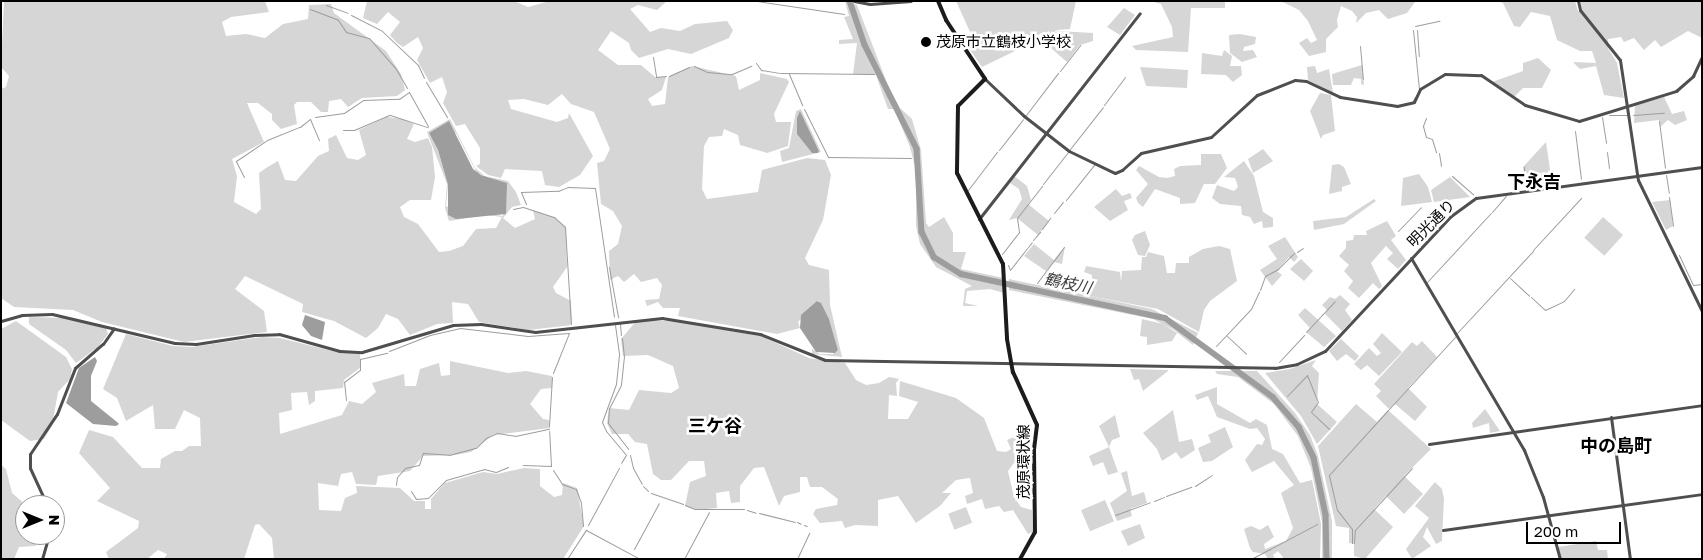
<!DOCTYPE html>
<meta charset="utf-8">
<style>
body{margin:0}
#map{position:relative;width:1703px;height:560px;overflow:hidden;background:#fff;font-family:"Golos Text","Noto Sans JP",sans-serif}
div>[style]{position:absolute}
.green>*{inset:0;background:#d6d6d6;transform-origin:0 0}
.water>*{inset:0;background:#9d9d9d}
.stream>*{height:1px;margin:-0.5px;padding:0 0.5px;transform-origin:0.5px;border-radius:0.5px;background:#9d9d9d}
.river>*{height:5.5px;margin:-2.75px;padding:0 2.75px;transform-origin:2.75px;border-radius:2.75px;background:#9d9d9d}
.tertiary>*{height:3px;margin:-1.5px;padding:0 1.5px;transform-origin:1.5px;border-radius:1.5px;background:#4f4f4f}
.secondary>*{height:4px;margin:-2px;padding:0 2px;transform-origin:2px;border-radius:2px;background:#1c1c1c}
.dots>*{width:14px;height:14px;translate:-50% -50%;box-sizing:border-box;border:2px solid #fff;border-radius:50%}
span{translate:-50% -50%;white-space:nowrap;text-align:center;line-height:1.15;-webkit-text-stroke:5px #fff;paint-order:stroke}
.poi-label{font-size:15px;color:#000}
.left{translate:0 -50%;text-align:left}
.street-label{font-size:15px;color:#000}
.water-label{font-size:16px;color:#3e3e3e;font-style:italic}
.quarter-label{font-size:18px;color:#000;font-weight:700}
.frame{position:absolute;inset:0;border:2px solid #000;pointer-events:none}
.north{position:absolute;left:15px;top:495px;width:50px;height:50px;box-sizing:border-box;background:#fff;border:1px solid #999;border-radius:50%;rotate:90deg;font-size:14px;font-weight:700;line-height:20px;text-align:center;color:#000}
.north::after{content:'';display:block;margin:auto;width:18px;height:22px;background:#000;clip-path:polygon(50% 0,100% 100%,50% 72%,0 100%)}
.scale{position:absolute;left:1526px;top:522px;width:95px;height:22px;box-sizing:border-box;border:2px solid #000;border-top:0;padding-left:6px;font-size:15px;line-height:18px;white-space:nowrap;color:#000;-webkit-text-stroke:4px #fff;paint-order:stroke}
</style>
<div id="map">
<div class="green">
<i style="clip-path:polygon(evenodd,4px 1px,265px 1px,269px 12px,231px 17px,222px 22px,226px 36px,246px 34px,265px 38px,283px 24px,308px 19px,309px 5px,331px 4px,334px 13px,386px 51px,401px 74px,405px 90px,397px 96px,362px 98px,348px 107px,341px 99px,329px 101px,328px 112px,321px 112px,311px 102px,297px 102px,294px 105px,297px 124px,281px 129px,272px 120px,272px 114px,258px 103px,247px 103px,264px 142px,232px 159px,237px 176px,234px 202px,256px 214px,261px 209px,259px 173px,266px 168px,278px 161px,285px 180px,296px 181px,318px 156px,329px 151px,328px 139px,336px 135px,347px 158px,358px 160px,366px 155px,359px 130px,387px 117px,403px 119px,414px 124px,407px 139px,415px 142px,428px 138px,432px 147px,435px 177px,431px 200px,410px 200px,400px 207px,404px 217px,418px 224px,439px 252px,449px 251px,463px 246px,476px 229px,496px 228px,502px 217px,487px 215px,449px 221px,445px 208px,447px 184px,427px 132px,450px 119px,475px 168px,485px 176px,508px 181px,516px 192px,521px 205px,512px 207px,503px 218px,515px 228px,535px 219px,533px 210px,556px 218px,566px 227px,567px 267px,553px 287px,556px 293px,571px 301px,572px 325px,529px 330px,479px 322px,468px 304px,452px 302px,453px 323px,437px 324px,410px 335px,398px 319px,386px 314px,378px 328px,366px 338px,334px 321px,302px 312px,303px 304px,245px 276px,235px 289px,264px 311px,267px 332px,184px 342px,102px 322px,73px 310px,14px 307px,1px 298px,1px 89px,6px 87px,9px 76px,1px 67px,4px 1px,429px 133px,456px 133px,477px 173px,506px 183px,503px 216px,491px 214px,469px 217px,446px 206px,448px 185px,438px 150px,429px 133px)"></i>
<i style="clip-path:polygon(367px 1px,514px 1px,528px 7px,550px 1px,667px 1px,657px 10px,638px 5px,630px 9px,650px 32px,661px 28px,680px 31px,695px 24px,727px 21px,733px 30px,729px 38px,691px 54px,668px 49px,639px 58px,631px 50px,629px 43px,611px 31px,598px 50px,618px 65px,641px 65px,655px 77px,666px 77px,662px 90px,648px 99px,652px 106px,665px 104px,668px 77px,692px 66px,736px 76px,739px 90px,760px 80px,760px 73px,787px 79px,789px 82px,774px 114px,776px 122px,791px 122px,788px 146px,767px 153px,740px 145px,738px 135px,724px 129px,722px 136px,709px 137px,704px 146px,702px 189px,707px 199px,758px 192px,762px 170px,807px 158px,825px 160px,831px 175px,823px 220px,805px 258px,809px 265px,829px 270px,830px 305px,842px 357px,812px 354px,812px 349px,820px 354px,833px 354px,838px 350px,829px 319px,819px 301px,798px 322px,800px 328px,777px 334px,678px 316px,680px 308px,663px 308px,658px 302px,647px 306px,645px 300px,659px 299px,662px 285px,657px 278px,641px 282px,634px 274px,624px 282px,618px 276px,610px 280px,609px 251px,618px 244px,622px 226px,613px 211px,601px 204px,597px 163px,604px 161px,610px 149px,594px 112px,571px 104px,562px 94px,548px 105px,524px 99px,508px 100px,511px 109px,557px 122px,568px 118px,569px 113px,593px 156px,580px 175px,559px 187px,545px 185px,542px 171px,505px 169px,501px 178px,488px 175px,476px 166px,480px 164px,480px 148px,465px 124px,456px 126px,443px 103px,447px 92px,442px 77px,430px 83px,417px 60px,423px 48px,418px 37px,403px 47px,397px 43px,390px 35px,400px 22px,388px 12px,377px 24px,363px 18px)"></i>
<i style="clip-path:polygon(845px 1px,857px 5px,889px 88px,900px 108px,912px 119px,921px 150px,926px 223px,929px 227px,944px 217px,953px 233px,953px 252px,966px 252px,961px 269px,1004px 278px,1004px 293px,990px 289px,967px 291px,965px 303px,978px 306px,963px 306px,965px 289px,972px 286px,936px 267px,920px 244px,916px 226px,916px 171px,910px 147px,894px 109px,888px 109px,876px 75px,853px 74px,857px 43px,839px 44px,839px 40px,853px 39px,844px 17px,849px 16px)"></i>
<i style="clip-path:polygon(956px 1px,1076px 1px,1070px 29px,1058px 30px,982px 67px,963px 40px,971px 34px)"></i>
<i style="clip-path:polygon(1150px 1px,1225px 1px,1225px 8px,1191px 8px,1188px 52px,1136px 50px,1132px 46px,1173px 37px,1172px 27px,1161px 4px)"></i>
<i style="clip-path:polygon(1281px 1px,1414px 1px,1415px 2px,1407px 13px,1388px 19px,1379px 10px,1366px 13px,1356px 23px,1357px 17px,1352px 11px,1341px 6px,1337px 20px,1338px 27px,1326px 39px,1326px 52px,1309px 56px,1299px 43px,1307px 38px,1311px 43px,1317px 40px,1308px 21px,1299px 10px)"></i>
<i style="clip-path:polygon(1497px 1px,1575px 1px,1578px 11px,1582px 11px,1579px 1px,1702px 1px,1702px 38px,1688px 31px,1661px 47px,1655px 40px,1644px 50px,1634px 38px,1624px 42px,1621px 37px,1608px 39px,1608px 48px,1617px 63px,1624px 98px,1604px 95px,1596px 66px,1580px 69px,1573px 62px,1596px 63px,1592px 51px,1580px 51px,1557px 40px,1550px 16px,1531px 12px,1520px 27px,1514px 26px,1503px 3px)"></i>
<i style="clip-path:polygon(1124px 8px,1135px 15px,1120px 35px,1107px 27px)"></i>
<i style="clip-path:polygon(1058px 31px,1093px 33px,1093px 41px,1080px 45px,1067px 62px,1052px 49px,1052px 34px)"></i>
<i style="clip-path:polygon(1240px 34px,1256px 37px,1255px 44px,1244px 47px,1243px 51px,1253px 50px,1257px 57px,1242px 62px,1230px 53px,1229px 35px)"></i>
<i style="clip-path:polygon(1224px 50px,1232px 56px,1230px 66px,1241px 66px,1242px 75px,1233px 82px,1226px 75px,1201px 74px,1202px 53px,1222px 56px)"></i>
<i style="clip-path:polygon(1538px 58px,1551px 70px,1542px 88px,1523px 88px,1513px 98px,1492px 82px,1523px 71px,1523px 63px)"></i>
<i style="clip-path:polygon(1362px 65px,1364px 85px,1361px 84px,1361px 79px,1354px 78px,1351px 85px,1333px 85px,1332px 74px)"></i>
<i style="clip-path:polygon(1315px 66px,1317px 73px,1329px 69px,1333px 93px,1308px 81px,1307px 67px)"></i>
<i style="clip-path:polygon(1140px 67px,1188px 70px,1187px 88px,1146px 86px)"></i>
<i style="clip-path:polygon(1320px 93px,1331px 95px,1335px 131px,1323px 135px,1321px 139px,1310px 111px)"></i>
<i style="clip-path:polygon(1664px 97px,1672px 114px,1684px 111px,1687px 120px,1675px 125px,1668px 120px,1660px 127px,1659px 120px,1634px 123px,1635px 105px)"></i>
<i style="clip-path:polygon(evenodd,801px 109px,821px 152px,782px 162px,780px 151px,789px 148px,796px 111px,801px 109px,800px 111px,819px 151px,818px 153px,812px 153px,799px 136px,800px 111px)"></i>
<i style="clip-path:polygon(1546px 142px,1551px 176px,1525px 180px,1523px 167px)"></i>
<i style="clip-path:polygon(1263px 149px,1273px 161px,1253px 173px,1248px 159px)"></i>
<i style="clip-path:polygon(1201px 154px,1221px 154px,1227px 168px,1215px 184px,1204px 184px,1195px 203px,1180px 204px,1180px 198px,1155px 189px,1143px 207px,1138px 203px,1136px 198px,1148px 184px,1136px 170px,1139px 166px,1159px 177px,1167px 178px,1175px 176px,1174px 169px,1180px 166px,1201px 165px)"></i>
<i style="clip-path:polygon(1244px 161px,1254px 176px,1263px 212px,1273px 218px,1273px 227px,1263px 228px,1262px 221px,1254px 224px,1250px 217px,1242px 215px,1241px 206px,1220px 204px,1212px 198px,1217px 185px,1234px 191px,1238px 187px,1235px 178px,1224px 177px)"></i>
<i style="clip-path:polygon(1339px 164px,1344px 167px,1351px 184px,1342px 187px,1342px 191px,1329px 194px,1332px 165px)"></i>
<i style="clip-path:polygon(1419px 174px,1428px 187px,1432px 202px,1401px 206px,1403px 178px)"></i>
<i style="clip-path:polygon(1014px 176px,1027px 186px,1031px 200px,1028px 204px,1049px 221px,1038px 235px,1017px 218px,1009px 220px,1022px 199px,1019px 189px,1010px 183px)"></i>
<i style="clip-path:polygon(1450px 177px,1470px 197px,1434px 202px,1431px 190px)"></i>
<i style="clip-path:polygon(1116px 189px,1122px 196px,1130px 193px,1132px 198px,1124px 201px,1128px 210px,1110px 221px,1094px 207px)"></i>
<i style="clip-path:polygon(1374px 199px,1376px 201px,1344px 224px,1314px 230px,1313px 221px,1346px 217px)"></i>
<i style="clip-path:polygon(1670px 200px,1673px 226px,1666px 230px,1652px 202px)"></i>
<i style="left:1603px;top:217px;width:27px;height:28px;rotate:42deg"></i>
<i style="clip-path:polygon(1387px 221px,1396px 236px,1391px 240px,1406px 260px,1398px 269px,1387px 259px,1393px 253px,1386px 246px,1371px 263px,1382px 286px,1379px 289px,1373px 283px,1359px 298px,1348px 288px,1353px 281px,1344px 271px,1349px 265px,1339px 256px,1346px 248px,1346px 241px,1353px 240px,1354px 235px,1367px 235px,1366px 231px)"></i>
<i style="clip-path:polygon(1145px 231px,1150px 245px,1145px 256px,1138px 255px,1132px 240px,1135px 235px)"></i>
<i style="clip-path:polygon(1285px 237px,1298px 257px,1294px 262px,1289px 257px,1277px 271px,1282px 275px,1272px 286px,1260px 270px,1277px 259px,1268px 246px)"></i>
<i style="clip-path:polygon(1034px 244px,1054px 260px,1065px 246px,1062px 264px,1054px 262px,1046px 271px,1024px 256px)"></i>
<i style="clip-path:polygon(1219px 246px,1230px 249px,1237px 281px,1210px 301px,1204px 310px,1199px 332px,1158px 309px,1064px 291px,1069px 285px,1070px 288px,1091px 293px,1092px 275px,1084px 272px,1086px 266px,1120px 272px,1121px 282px,1122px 271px,1141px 270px,1142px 257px,1146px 257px,1148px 252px,1164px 256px,1167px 273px,1175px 273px,1176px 263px,1189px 263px,1189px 257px,1203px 249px)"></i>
<i style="clip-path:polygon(1301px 259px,1313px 271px,1304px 281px,1290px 269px)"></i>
<i style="clip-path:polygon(1009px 279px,1152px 309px,1198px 333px,1196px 338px,1154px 313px,1009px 283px)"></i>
<i style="clip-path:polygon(1009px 285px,1155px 316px,1195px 340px,1193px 345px,1174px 330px,1153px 319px,1009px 290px)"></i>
<i style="clip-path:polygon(1340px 295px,1350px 304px,1345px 310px,1352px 320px,1342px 331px,1325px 314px,1327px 310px,1322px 305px,1330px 297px,1335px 299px)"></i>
<i style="clip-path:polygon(1305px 308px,1336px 336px,1324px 347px,1306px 332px,1310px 328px,1298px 315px)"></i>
<i style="clip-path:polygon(29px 317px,66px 318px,106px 328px,108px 334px,98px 347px,76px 363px,66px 350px,29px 324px)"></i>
<i style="clip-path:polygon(1142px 319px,1163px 324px,1177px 333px,1172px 341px,1147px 345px,1147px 337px,1140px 336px)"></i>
<i style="clip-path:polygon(637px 320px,674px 321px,761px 336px,809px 358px,845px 363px,856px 380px,866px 385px,879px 383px,889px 377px,899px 379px,896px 383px,897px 396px,889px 395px,888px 419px,908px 419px,918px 402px,899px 396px,900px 381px,956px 398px,984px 418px,997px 451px,1006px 452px,1011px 449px,1007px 440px,1023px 433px,1032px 450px,1019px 456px,1008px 471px,1014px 497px,1021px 507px,1032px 510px,1033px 532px,1028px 534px,1013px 510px,1004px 512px,999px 506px,985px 509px,982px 499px,967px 504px,965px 496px,973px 493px,970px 478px,956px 480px,942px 493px,951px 493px,940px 506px,916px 523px,898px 496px,878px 500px,878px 526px,855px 525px,845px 528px,842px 521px,820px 523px,813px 514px,816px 509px,837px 505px,838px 499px,822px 487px,810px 487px,807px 477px,800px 477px,800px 492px,784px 496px,779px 506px,764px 467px,754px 468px,740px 486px,740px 502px,731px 503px,729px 491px,716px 493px,717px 508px,695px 510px,685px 506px,690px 482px,706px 476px,704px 461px,689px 461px,671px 480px,661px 480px,653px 474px,647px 444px,635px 442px,628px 434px,612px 434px,607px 423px,609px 408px,629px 410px,639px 390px,671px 393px,679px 388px,673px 366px,648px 355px,623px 356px,621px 339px)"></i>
<i style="clip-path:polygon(16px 321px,66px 357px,72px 369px,70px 379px,58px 392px,52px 426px,44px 439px,30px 441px,1px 420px,1px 329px)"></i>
<i style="clip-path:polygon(1382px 333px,1402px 352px,1379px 376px,1367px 365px,1361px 370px,1354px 364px,1369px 348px,1377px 356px,1381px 353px,1373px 344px)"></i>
<i style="clip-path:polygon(126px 334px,173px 346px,192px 347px,262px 337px,280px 338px,332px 351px,360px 354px,361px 367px,344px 380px,343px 388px,315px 391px,315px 401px,309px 405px,307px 392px,291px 393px,292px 410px,279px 413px,280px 434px,342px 415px,349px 401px,362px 404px,376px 392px,372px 383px,404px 374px,405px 386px,416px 386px,420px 369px,439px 363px,441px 376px,450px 375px,450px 361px,508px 373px,526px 371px,552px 376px,552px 388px,541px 389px,530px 404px,543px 419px,549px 420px,550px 428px,493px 435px,471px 452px,455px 455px,423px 456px,410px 471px,378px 476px,376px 485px,356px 484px,352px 472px,341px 474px,338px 486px,318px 483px,319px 510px,341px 511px,345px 498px,357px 493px,356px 486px,400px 488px,414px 501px,425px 501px,425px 509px,431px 509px,431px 499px,445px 483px,483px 472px,497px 474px,524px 468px,540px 469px,540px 486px,554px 497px,562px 495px,563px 483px,577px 488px,584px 526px,563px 559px,274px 559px,272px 538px,259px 524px,255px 525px,244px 559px,164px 559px,167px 554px,158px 550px,147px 559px,109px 559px,106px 552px,138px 528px,139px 521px,97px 501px,110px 488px,79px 453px,89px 430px,113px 437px,142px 468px,160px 468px,161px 459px,175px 451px,182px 451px,189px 446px,201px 446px,200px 418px,184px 410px,175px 429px,155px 429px,153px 405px,126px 421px,117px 398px,103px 389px)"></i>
<i style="clip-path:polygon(1341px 339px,1359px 356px,1355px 361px,1346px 354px,1337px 361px,1329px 351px)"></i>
<i style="clip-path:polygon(1422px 341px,1437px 357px,1408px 388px,1427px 407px,1415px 421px,1395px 404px,1389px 409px,1376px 396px,1381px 391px,1374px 384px,1412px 342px,1417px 346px)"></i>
<i style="clip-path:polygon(1316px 360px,1312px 366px,1319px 373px,1317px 404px,1337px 422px,1317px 444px,1301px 416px,1265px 373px,1290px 369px)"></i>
<i style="clip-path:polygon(1130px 369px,1168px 370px,1168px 371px,1143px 391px,1139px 379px,1134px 380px)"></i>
<i style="clip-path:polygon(1215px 371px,1238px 371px,1278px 402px,1298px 428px,1313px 457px,1325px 516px,1326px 559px,1322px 559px,1322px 522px,1311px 468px,1298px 436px,1274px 404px,1238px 377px,1217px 374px)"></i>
<i style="clip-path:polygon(1241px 371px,1257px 371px,1295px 413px,1310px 435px,1318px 456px,1332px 521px,1332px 559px,1328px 559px,1327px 514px,1315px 460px,1304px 434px,1280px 401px)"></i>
<i style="clip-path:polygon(1217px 387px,1217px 404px,1250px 423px,1256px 419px,1267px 425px,1272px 449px,1283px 454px,1300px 483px,1312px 480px,1321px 524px,1320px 559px,1284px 559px,1278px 551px,1273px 555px,1275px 559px,1268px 559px,1265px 554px,1253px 552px,1250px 548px,1244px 529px,1251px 526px,1260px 530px,1268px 525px,1274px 537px,1264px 544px,1265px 549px,1286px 541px,1293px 528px,1281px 493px,1294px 485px,1274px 461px,1252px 472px,1245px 460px,1257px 444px,1262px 445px,1265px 439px,1257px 428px,1250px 429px,1217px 417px,1208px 396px,1197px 400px,1195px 395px)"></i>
<i style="clip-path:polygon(1356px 404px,1377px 422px,1388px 410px,1431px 449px,1404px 476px,1423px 494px,1404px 514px,1386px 496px,1374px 509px,1393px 527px,1365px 559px,1354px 556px,1354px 544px,1349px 543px,1349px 528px,1336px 526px,1318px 446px)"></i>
<i style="clip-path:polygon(1485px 409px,1500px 431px,1490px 433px,1489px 423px,1473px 428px,1472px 423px)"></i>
<i style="clip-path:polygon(1173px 410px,1179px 442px,1192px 439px,1195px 450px,1181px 459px,1176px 452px,1162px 461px,1157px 449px,1143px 433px)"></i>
<i style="clip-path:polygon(1115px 415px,1120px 437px,1112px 440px,1109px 447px,1118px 472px,1108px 475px,1103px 462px,1093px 466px,1089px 456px,1109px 447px,1099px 426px)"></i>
<i style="clip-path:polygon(1225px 427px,1233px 447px,1212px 461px,1203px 462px,1198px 448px,1211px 442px,1208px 435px)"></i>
<i style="clip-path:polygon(1px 465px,6px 469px,12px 493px,26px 505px,25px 535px,45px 535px,35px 546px,19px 547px,14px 559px,1px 559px)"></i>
<i style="clip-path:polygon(1127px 471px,1132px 496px,1144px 492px,1147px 503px,1130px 509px,1132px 516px,1117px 521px,1110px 503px,1127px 491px,1121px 473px)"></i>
<i style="clip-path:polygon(1435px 482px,1442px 489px,1444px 499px,1442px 541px,1436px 544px,1427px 527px,1423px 537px,1431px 546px,1412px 559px,1406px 549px,1429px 518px,1415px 506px)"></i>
<i style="left:1105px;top:500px;width:23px;height:26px;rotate:67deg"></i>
<i style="left:966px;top:507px;width:17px;height:19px;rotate:69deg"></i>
<i style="clip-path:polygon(1140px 524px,1145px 538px,1128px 546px,1121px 531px)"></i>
<i style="clip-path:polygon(1596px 541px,1598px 550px,1607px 550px,1608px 559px,1561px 559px,1558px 547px)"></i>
</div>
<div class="water">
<i style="clip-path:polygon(800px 111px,819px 151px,818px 153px,812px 153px,797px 134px,797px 118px)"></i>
<i style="clip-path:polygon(449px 121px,473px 169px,481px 175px,507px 183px,506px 214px,456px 219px,448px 215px,448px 185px,438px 150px,429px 133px)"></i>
<i style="clip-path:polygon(817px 301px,821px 303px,829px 319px,838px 350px,835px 353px,816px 352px,800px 328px,801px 315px)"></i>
<i style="clip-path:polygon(305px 315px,325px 322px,322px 340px,311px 336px,302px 325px)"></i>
<i style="clip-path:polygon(95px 357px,97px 361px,91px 376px,91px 401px,117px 422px,119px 424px,116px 426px,93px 424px,66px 403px,79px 368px)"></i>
</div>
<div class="stream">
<i style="left:757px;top:1px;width:88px;rotate:8.5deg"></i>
<i style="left:326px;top:5px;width:23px;rotate:20deg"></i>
<i style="left:310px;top:9px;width:30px;rotate:21deg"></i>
<i style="left:338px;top:20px;width:14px;rotate:56deg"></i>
<i style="left:346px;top:32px;width:24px;rotate:15deg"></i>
<i style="left:369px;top:38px;width:41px;rotate:48.9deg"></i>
<i style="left:396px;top:69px;width:22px;rotate:60deg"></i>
<i style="left:351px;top:15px;width:35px;rotate:27deg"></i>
<i style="left:382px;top:31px;width:50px;rotate:43.4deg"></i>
<i style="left:418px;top:65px;width:14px;rotate:65deg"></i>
<i style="left:1415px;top:26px;width:25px;rotate:-12deg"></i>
<i style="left:1413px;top:30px;width:59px;rotate:84.2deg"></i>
<i style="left:1417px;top:30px;width:26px;rotate:86deg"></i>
<i style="left:1360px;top:46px;width:33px;rotate:85deg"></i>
<i style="left:653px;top:57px;width:20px;rotate:81deg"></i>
<i style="left:656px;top:77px;width:10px;rotate:-6deg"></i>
<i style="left:756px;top:63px;width:9px;rotate:54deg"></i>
<i style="left:761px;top:70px;width:20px;rotate:9deg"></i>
<i style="left:781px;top:73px;width:93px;rotate:0.6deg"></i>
<i style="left:694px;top:66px;width:14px;rotate:25deg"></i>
<i style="left:707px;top:72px;width:25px;rotate:5deg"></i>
<i style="left:732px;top:74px;width:21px;rotate:-23deg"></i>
<i style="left:1060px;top:71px;width:33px;rotate:-52deg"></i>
<i style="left:789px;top:74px;width:34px;rotate:67deg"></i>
<i style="left:669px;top:76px;width:22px;rotate:-24deg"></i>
<i style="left:426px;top:82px;width:41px;rotate:59deg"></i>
<i style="left:1413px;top:101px;width:4px;rotate:-63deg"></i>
<i style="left:1104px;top:105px;width:35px;rotate:-53deg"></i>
<i style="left:804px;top:109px;width:54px;rotate:63.4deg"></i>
<i style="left:828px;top:157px;width:83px;rotate:0.7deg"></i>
<i style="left:1026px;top:115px;width:53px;rotate:-52.7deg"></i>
<i style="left:1609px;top:115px;width:18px"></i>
<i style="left:1633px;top:115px;width:31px;rotate:-4deg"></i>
<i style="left:315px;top:117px;width:29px;rotate:-8deg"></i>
<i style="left:344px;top:113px;width:23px;rotate:-34deg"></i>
<i style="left:363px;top:100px;width:36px;rotate:-2deg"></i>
<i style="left:399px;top:99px;width:12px;rotate:-35deg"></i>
<i style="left:409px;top:92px;width:39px;rotate:61deg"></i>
<i style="left:1602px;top:117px;width:26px;rotate:81deg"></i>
<i style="left:1426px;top:118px;width:9px;rotate:111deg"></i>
<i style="left:1423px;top:126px;width:11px;rotate:75deg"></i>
<i style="left:1426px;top:137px;width:6px;rotate:18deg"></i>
<i style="left:1432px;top:139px;width:14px;rotate:73deg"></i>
<i style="left:1659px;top:121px;width:47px;rotate:82.7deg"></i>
<i style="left:343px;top:130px;width:11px"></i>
<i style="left:354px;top:130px;width:39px;rotate:-23deg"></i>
<i style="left:390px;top:115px;width:40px;rotate:18deg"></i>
<i style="left:1575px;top:131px;width:48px;rotate:82.9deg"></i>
<i style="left:1070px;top:149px;width:53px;rotate:-51.8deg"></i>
<i style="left:999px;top:150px;width:39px;rotate:-52deg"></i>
<i style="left:1607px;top:152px;width:16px;rotate:83deg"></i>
<i style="left:1439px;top:153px;width:13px;rotate:81deg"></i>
<i style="left:1524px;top:167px;width:19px;rotate:87deg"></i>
<i style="left:1666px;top:175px;width:18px;rotate:81deg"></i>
<i style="left:1452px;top:176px;width:28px;rotate:41deg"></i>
<i style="left:244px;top:177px;width:18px;rotate:-117deg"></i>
<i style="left:236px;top:161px;width:37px;rotate:-34deg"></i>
<i style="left:267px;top:140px;width:35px;rotate:-22deg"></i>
<i style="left:300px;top:127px;width:13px;rotate:-39deg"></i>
<i style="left:310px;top:119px;width:23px;rotate:67deg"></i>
<i style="left:1043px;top:184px;width:41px;rotate:-52deg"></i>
<i style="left:968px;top:190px;width:48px;rotate:-52.7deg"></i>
<i style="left:1669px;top:197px;width:29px;rotate:82deg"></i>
<i style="left:1066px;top:200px;width:45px;rotate:-51.3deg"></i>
<i style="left:526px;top:204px;width:13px;rotate:-113deg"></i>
<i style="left:521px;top:192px;width:37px;rotate:-2deg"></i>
<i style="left:558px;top:191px;width:11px;rotate:-22deg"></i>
<i style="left:568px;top:187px;width:27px;rotate:2deg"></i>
<i style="left:595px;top:188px;width:130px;rotate:81.6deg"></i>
<i style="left:513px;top:209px;width:10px;rotate:-11deg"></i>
<i style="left:523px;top:207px;width:33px;rotate:18deg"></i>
<i style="left:554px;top:217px;width:15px;rotate:42deg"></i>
<i style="left:565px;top:227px;width:97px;rotate:86.5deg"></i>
<i style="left:1492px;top:212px;width:21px;rotate:-49deg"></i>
<i style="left:1054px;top:213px;width:14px;rotate:-51deg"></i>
<i style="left:1042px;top:229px;width:14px;rotate:-54deg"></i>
<i style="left:1398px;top:231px;width:33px;rotate:-46deg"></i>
<i style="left:1033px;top:240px;width:11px;rotate:-49deg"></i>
<i style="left:1028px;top:247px;width:6px;rotate:-51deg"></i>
<i style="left:1533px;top:250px;width:71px;rotate:-47.3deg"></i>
<i style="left:1297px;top:252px;width:7px;rotate:-34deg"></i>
<i style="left:1002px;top:254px;width:28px;rotate:-52deg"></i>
<i style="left:1019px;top:232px;width:14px;rotate:-98deg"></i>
<i style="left:1017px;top:218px;width:41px;rotate:-52deg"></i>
<i style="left:1679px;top:255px;width:33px;rotate:65deg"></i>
<i style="left:1693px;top:285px;width:9px;rotate:-6deg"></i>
<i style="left:1008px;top:265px;width:5px;rotate:68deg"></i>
<i style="left:1010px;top:270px;width:28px;rotate:-52deg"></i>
<i style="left:609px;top:267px;width:51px;rotate:79.8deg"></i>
<i style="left:1510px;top:278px;width:26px;rotate:43deg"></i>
<i style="left:1427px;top:282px;width:94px;rotate:-47.2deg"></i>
<i style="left:1037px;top:283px;width:45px;rotate:-53.1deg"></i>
<i style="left:1036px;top:290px;width:3px;rotate:-90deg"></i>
<i style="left:1260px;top:290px;width:15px;rotate:-70deg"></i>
<i style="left:1265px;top:276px;width:15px;rotate:-28deg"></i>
<i style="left:1278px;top:269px;width:23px;rotate:-45deg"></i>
<i style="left:1531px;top:297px;width:19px;rotate:43deg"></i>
<i style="left:1545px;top:310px;width:21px;rotate:-25deg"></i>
<i style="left:1564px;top:301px;width:16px;rotate:-50deg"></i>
<i style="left:620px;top:324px;width:11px;rotate:85deg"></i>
<i style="left:615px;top:325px;width:30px;rotate:82deg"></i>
<i style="left:619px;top:355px;width:29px;rotate:96deg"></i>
<i style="left:616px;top:384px;width:40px;rotate:110.2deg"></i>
<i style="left:602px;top:422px;width:10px;rotate:66deg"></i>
<i style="left:606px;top:431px;width:31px;rotate:50deg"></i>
<i style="left:626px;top:455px;width:9px;rotate:122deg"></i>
<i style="left:1306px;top:332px;width:42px;rotate:-46.9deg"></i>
<i style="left:1457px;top:333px;width:112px;rotate:-47.2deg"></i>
<i style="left:1227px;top:336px;width:26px;rotate:43deg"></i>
<i style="left:622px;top:338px;width:18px;rotate:84deg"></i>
<i style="left:624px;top:356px;width:29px;rotate:96deg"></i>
<i style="left:621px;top:385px;width:27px;rotate:117deg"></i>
<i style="left:609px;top:409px;width:14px;rotate:94deg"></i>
<i style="left:608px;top:423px;width:33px;rotate:52deg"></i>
<i style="left:1216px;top:346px;width:51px;rotate:-46.6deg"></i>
<i style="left:1251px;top:309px;width:19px;rotate:-65deg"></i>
<i style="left:389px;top:351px;width:44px;rotate:-21.3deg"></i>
<i style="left:430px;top:335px;width:31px;rotate:-13deg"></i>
<i style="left:460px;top:328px;width:68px;rotate:6.7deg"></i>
<i style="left:528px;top:336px;width:41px;rotate:-4.2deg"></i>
<i style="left:1279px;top:362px;width:37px;rotate:-47deg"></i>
<i style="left:553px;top:373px;width:43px;rotate:-68.2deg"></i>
<i style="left:1287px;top:396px;width:29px;rotate:-46deg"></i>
<i style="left:1307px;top:375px;width:29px;rotate:68deg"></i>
<i style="left:1318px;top:402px;width:12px;rotate:125deg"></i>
<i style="left:1311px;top:412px;width:25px;rotate:43deg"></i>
<i style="left:346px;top:400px;width:18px;rotate:-96deg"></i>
<i style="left:344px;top:382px;width:20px;rotate:-37deg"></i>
<i style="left:360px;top:370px;width:11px;rotate:-90deg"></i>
<i style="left:360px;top:359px;width:28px;rotate:-13deg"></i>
<i style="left:1389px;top:409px;width:98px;rotate:-47.5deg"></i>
<i style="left:549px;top:426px;width:49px;rotate:-86.5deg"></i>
<i style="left:630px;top:455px;width:13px;rotate:77deg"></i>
<i style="left:633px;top:468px;width:18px;rotate:61deg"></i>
<i style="left:523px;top:465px;width:28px;rotate:2deg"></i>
<i style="left:551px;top:466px;width:35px;rotate:-93deg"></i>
<i style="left:553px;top:470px;width:17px;rotate:57deg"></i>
<i style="left:562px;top:484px;width:15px;rotate:20deg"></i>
<i style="left:576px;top:489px;width:15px;rotate:70deg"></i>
<i style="left:581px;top:503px;width:23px;rotate:85deg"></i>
<i style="left:396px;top:485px;width:8px;rotate:-83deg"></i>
<i style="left:397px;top:477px;width:12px;rotate:-48deg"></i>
<i style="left:405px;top:468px;width:14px;rotate:-12deg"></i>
<i style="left:419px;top:465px;width:13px;rotate:-72deg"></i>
<i style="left:423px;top:453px;width:26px;rotate:4deg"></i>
<i style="left:449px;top:455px;width:28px;rotate:-15deg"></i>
<i style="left:476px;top:448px;width:14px;rotate:-45deg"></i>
<i style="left:486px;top:438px;width:12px;rotate:-24deg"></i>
<i style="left:497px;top:433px;width:18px;rotate:9deg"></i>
<i style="left:515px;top:436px;width:35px;rotate:-12deg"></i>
<i style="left:643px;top:486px;width:7px;rotate:45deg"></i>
<i style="left:1195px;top:486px;width:20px;rotate:-33deg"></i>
<i style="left:411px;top:491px;width:9px;rotate:58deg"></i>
<i style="left:416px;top:499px;width:12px;rotate:-5deg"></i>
<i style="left:428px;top:498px;width:25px;rotate:-45deg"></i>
<i style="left:446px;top:480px;width:40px;rotate:-16deg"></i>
<i style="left:484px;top:469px;width:12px;rotate:14deg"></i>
<i style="left:496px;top:472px;width:13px;rotate:-23deg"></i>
<i style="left:651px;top:493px;width:34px;rotate:19deg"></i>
<i style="left:1166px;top:496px;width:27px;rotate:-20deg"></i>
<i style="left:1154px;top:501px;width:11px;rotate:-22deg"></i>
<i style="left:685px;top:505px;width:11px;rotate:22deg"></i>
<i style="left:695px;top:509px;width:49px"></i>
<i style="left:747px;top:510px;width:9px;rotate:18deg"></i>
<i style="left:759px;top:513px;width:37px;rotate:14deg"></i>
<i style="left:1115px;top:515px;width:37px;rotate:-20deg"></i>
<i style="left:797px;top:522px;width:4px;rotate:27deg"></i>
<i style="left:588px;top:525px;width:65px;rotate:-61.5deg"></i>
<i style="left:804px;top:525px;width:3px;rotate:18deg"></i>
<i style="left:1352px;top:543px;width:14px;rotate:-90deg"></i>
<i style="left:1352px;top:529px;width:24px;rotate:-128deg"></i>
<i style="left:1337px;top:510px;width:36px;rotate:-103deg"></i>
<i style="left:1329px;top:475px;width:88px;rotate:-47.8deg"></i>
<i style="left:1354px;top:543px;width:13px;rotate:-86deg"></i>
<i style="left:1355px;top:530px;width:84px;rotate:-47.4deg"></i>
<i style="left:634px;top:549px;width:52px;rotate:-61.5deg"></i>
<i style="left:567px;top:559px;width:35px;rotate:-57deg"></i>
<i style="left:586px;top:530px;width:61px;rotate:28.2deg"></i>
<i style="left:684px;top:559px;width:53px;rotate:-62deg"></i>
<i style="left:797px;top:559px;width:29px;rotate:-65deg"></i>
<i style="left:1251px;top:559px;width:75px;rotate:-27.9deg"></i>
</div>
<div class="river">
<i style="left:850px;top:1px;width:46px;rotate:71.2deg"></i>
<i style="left:865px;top:45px;width:116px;rotate:63.4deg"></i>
<i style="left:917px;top:149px;width:83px;rotate:86.6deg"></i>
<i style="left:922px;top:232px;width:28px;rotate:64deg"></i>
<i style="left:934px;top:257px;width:32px;rotate:32deg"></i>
<i style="left:961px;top:274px;width:209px;rotate:12.2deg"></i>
<i style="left:1165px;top:318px;width:134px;rotate:36.2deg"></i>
<i style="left:1273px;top:397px;width:40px;rotate:49deg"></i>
<i style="left:1299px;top:427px;width:34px;rotate:64deg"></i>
<i style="left:1314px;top:458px;width:58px;rotate:78.1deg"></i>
<i style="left:1326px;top:515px;width:44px;rotate:88.7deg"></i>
</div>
<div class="tertiary">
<i style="left:854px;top:1px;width:16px;rotate:11deg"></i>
<i style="left:870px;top:4px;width:41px;rotate:-4.2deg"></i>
<i style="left:1578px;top:1px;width:9px;rotate:77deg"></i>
<i style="left:1580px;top:10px;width:64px;rotate:51.3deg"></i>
<i style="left:1620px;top:60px;width:121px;rotate:81.5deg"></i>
<i style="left:1638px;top:180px;width:146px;rotate:64deg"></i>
<i style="left:985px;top:79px;width:54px;rotate:43.5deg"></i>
<i style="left:1024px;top:116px;width:57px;rotate:37.9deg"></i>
<i style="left:1069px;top:151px;width:51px;rotate:25.6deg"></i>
<i style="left:1115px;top:173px;width:8px;rotate:-23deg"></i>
<i style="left:1122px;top:170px;width:25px;rotate:-42deg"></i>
<i style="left:1141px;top:153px;width:72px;rotate:-12.9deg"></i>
<i style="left:1211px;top:137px;width:62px;rotate:-42.4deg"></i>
<i style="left:1257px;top:95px;width:41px;rotate:-21.5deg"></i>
<i style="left:1295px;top:80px;width:11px;rotate:5deg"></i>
<i style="left:1306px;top:81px;width:38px;rotate:25deg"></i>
<i style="left:1340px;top:97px;width:58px;rotate:9deg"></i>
<i style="left:1397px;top:106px;width:17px;rotate:-13deg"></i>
<i style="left:1414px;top:102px;width:14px;rotate:-65deg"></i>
<i style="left:1420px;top:89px;width:29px;rotate:-31deg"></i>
<i style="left:1445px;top:74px;width:36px;rotate:2deg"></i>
<i style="left:1481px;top:75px;width:53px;rotate:34.3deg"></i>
<i style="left:1525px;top:105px;width:56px;rotate:16.5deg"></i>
<i style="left:1579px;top:121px;width:102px;rotate:-17.2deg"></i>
<i style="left:1676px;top:91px;width:23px;rotate:-41deg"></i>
<i style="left:1693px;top:76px;width:21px;rotate:-65deg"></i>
<i style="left:979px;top:219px;width:261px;rotate:-52deg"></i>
<i style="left:1411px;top:258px;width:223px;rotate:59.5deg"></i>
<i style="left:1524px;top:450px;width:51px;rotate:68deg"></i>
<i style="left:1543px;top:497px;width:64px;rotate:74.7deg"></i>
<i style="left:1px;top:321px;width:22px;rotate:-16deg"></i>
<i style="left:22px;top:315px;width:30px;rotate:-2deg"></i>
<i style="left:52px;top:314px;width:126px;rotate:13.3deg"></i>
<i style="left:175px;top:343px;width:21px;rotate:3deg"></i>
<i style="left:196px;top:344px;width:59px;rotate:-8.8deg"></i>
<i style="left:254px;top:335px;width:25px;rotate:-2deg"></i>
<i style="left:279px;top:334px;width:63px;rotate:15.6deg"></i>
<i style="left:340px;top:351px;width:22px;rotate:3deg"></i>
<i style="left:362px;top:352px;width:95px;rotate:-16.5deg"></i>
<i style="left:453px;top:325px;width:28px;rotate:-2deg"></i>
<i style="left:481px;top:324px;width:55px;rotate:8.4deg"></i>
<i style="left:535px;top:332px;width:128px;rotate:-6.3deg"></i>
<i style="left:662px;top:318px;width:99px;rotate:9.3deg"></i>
<i style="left:760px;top:334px;width:70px;rotate:21.8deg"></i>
<i style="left:825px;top:360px;width:450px;rotate:1deg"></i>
<i style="left:1275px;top:368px;width:22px;rotate:-10deg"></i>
<i style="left:1297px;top:364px;width:31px;rotate:-25deg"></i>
<i style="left:1325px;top:351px;width:185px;rotate:-47deg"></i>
<i style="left:1451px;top:216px;width:31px;rotate:-36deg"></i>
<i style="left:1476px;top:198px;width:228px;rotate:-7.8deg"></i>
<i style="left:1611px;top:417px;width:143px;rotate:82.4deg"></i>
<i style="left:1429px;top:444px;width:276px;rotate:-8.1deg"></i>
<i style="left:47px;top:505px;width:41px;rotate:-114.7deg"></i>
<i style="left:30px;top:468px;width:14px;rotate:-90deg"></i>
<i style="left:30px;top:454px;width:48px;rotate:-56deg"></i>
<i style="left:57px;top:414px;width:49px;rotate:-68.6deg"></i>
<i style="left:75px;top:368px;width:37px;rotate:-41deg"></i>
<i style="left:103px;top:344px;width:19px;rotate:-55deg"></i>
<i style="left:1443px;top:530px;width:261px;rotate:-7.9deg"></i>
<i style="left:42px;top:559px;width:25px;rotate:-74deg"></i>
</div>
<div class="secondary">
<i style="left:938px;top:1px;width:21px;rotate:67deg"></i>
<i style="left:946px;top:20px;width:71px;rotate:56.5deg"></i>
<i style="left:985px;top:79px;width:38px;rotate:135deg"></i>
<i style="left:958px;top:106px;width:67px;rotate:90.9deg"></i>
<i style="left:957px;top:173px;width:102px;rotate:63.2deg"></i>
<i style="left:1003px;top:264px;width:75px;rotate:86.9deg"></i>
<i style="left:1007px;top:339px;width:34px;rotate:80deg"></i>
<i style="left:1013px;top:372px;width:58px;rotate:65.6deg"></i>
<i style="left:1037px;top:425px;width:26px;rotate:97deg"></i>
<i style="left:1034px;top:451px;width:81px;rotate:89.3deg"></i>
<i style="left:1035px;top:532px;width:31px;rotate:119deg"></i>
</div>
<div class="dots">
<i style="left:926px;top:42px;background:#000"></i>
</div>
<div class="poi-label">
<span class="left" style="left:936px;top:42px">茂原市立鶴枝小学校</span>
</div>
<div class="street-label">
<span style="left:1431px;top:223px;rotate:-45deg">明光通り</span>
<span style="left:1024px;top:462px;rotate:-90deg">茂原環状線</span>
</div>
<div class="water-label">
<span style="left:1068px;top:283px;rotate:12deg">鶴枝川</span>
</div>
<div class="quarter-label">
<span style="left:1534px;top:181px">下永吉</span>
<span style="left:715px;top:425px">三ケ谷</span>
<span style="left:1616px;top:445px">中の島町</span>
</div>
<div class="frame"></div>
<div class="north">N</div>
<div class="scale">200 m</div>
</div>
